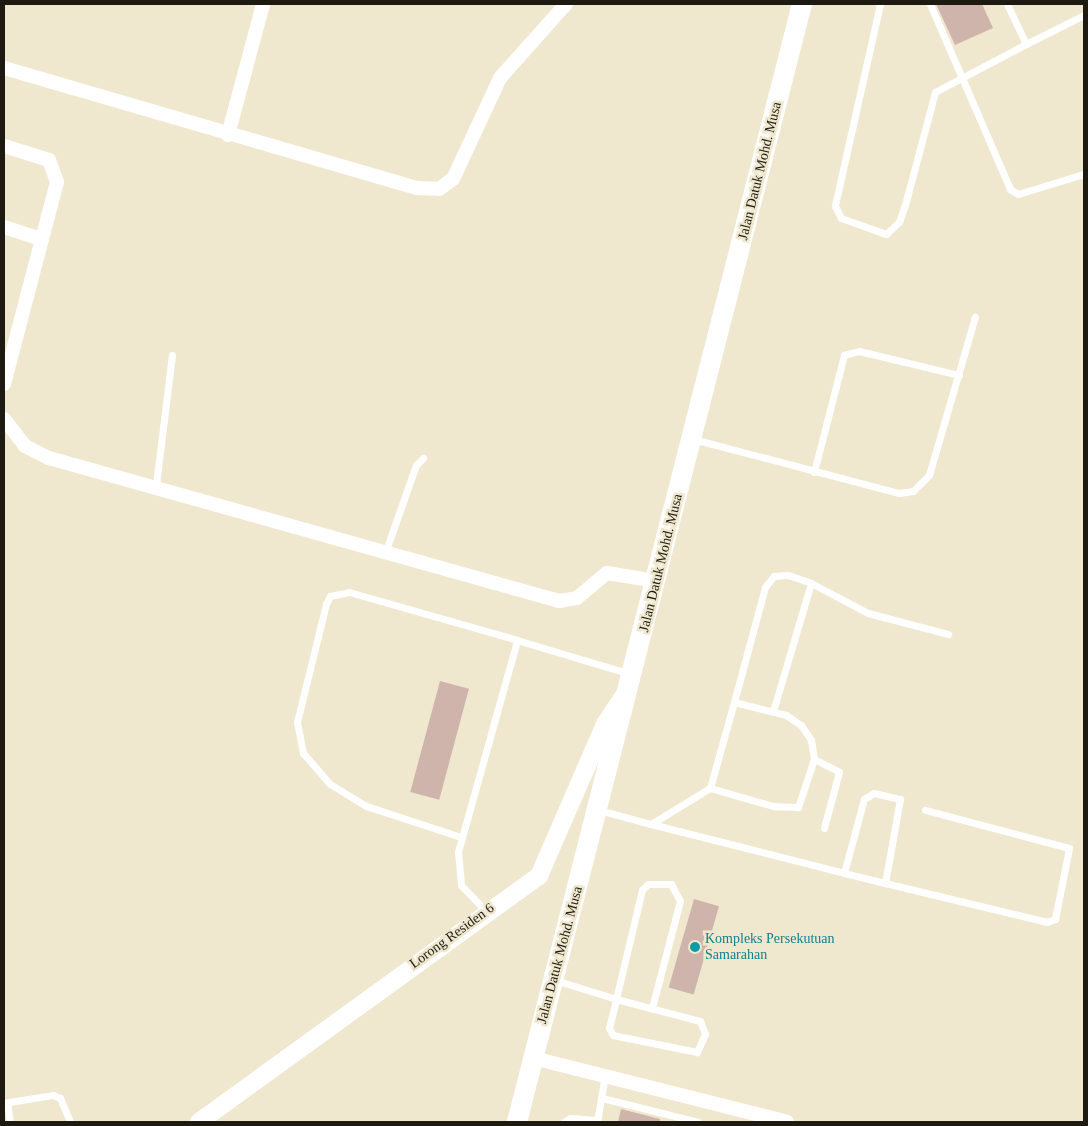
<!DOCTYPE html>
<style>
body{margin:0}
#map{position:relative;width:1088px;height:1126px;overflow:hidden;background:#efe8cf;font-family:"Times New Roman",serif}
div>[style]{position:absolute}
.building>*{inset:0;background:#cfb4ab;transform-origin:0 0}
.service>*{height:7px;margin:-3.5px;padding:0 3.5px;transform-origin:3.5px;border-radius:3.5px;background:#fff}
.minor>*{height:14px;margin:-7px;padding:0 7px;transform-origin:7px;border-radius:7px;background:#fff}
.tertiary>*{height:18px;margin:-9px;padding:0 9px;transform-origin:9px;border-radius:9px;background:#fff}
.secondary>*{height:20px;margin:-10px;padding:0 10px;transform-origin:10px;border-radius:10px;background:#fff}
.dots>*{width:14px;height:14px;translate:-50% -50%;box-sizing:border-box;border:2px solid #efe8cf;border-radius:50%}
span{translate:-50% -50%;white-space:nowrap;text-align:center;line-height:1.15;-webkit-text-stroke:5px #efe8cf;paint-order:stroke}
.street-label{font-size:14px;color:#1c1a11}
.culture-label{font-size:14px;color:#0d838f}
.left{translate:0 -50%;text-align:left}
.frame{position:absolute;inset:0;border:5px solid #1c1a11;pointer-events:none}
</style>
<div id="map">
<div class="building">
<i style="clip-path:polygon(936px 4px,982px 4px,993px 28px,955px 45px)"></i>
<i style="left:440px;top:681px;width:30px;height:115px;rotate:15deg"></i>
<i style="left:694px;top:899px;width:26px;height:92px;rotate:16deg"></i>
<i style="clip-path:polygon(621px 1109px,660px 1119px,660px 1122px,618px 1122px)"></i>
</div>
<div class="service">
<i style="left:880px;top:4px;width:207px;rotate:102.6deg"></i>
<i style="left:835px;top:206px;width:13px;rotate:63deg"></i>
<i style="left:841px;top:218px;width:48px;rotate:19.6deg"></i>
<i style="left:886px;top:234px;width:18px;rotate:-43deg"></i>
<i style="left:899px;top:222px;width:18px;rotate:-71deg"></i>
<i style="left:905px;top:205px;width:117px;rotate:-75.1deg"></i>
<i style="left:935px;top:92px;width:103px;rotate:-27.8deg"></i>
<i style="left:930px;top:4px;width:202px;rotate:66.6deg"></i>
<i style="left:1010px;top:189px;width:9px;rotate:32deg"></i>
<i style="left:1018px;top:194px;width:69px;rotate:-16.9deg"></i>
<i style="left:1007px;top:4px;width:44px;rotate:64.6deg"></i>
<i style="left:1026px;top:44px;width:65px;rotate:-26.6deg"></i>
<i style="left:693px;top:439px;width:213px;rotate:14.7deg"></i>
<i style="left:899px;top:493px;width:14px;rotate:-8deg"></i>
<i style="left:913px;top:491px;width:23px;rotate:-45deg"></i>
<i style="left:929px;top:475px;width:165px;rotate:-73.8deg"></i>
<i style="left:814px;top:472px;width:121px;rotate:-75.6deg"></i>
<i style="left:844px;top:355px;width:16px;rotate:-15deg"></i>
<i style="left:859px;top:351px;width:103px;rotate:13.5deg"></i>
<i style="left:156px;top:485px;width:131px;rotate:-83deg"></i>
<i style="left:385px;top:553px;width:93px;rotate:-70.6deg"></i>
<i style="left:416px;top:465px;width:10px;rotate:-45deg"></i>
<i style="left:811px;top:583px;width:64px;rotate:27.8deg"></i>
<i style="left:868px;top:613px;width:83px;rotate:14.7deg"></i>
<i style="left:734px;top:702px;width:119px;rotate:-74.9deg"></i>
<i style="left:765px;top:587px;width:14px;rotate:-51deg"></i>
<i style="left:774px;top:576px;width:14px;rotate:-4deg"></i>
<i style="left:788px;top:575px;width:24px;rotate:19deg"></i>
<i style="left:811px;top:583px;width:134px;rotate:106.5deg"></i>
<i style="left:814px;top:759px;width:28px;rotate:27deg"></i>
<i style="left:839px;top:772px;width:58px;rotate:105deg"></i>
<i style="left:599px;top:810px;width:54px;rotate:15.1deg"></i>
<i style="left:651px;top:824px;width:69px;rotate:-31.4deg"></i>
<i style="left:710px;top:788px;width:89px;rotate:-74.4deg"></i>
<i style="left:734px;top:702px;width:54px;rotate:14deg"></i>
<i style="left:786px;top:715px;width:18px;rotate:34deg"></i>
<i style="left:801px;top:725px;width:18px;rotate:56deg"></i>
<i style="left:811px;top:740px;width:19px;rotate:81deg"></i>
<i style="left:814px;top:759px;width:51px;rotate:108.4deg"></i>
<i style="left:798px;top:807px;width:25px;rotate:-178deg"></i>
<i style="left:773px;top:806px;width:66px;rotate:-164.1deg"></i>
<i style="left:651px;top:824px;width:199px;rotate:14.2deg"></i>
<i style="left:844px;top:873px;width:77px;rotate:-74.9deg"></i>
<i style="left:864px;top:799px;width:12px;rotate:-31deg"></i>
<i style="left:874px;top:793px;width:27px;rotate:13deg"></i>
<i style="left:900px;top:799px;width:85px;rotate:100.1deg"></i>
<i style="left:885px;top:883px;width:42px;rotate:-166.3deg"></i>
<i style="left:461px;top:837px;width:100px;rotate:-161.9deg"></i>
<i style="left:366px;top:806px;width:42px;rotate:-148.6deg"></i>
<i style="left:330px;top:784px;width:41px;rotate:-131.1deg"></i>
<i style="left:303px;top:753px;width:32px;rotate:-101deg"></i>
<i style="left:297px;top:722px;width:122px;rotate:-76.2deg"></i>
<i style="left:326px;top:604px;width:9px;rotate:-63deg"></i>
<i style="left:330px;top:596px;width:19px;rotate:-12deg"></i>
<i style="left:349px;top:592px;width:175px;rotate:15.9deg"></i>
<i style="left:885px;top:883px;width:167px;rotate:13.5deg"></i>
<i style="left:1047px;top:922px;width:9px;rotate:-21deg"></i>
<i style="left:1055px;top:919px;width:72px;rotate:-78.8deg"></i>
<i style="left:1069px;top:848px;width:149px;rotate:-165.2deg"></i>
<i style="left:486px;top:911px;width:36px;rotate:-134deg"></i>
<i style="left:461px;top:885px;width:33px;rotate:-95deg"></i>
<i style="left:458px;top:852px;width:220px;rotate:-74.4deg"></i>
<i style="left:517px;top:640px;width:118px;rotate:16.7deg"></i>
<i style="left:555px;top:980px;width:64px;rotate:17.3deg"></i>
<i style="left:616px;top:999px;width:87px;rotate:14.7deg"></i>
<i style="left:700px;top:1021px;width:14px;rotate:69deg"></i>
<i style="left:705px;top:1034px;width:20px;rotate:114deg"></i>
<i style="left:697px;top:1052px;width:86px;rotate:-168.6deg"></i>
<i style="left:613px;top:1035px;width:8px;rotate:-120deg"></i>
<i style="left:609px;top:1028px;width:30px;rotate:-76deg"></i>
<i style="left:616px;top:999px;width:112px;rotate:-76.6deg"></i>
<i style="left:642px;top:890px;width:8px;rotate:-45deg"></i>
<i style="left:648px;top:884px;width:23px"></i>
<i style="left:671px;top:884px;width:19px;rotate:62deg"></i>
<i style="left:680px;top:901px;width:111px;rotate:104.7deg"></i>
<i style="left:602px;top:1098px;width:99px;rotate:14deg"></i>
<i style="left:4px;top:1103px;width:50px;rotate:-9.3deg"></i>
<i style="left:53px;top:1095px;width:8px;rotate:23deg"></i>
<i style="left:60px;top:1098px;width:26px;rotate:67deg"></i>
<i style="left:7px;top:1103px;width:19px;rotate:81deg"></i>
<i style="left:564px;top:1122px;width:7px;rotate:-34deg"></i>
<i style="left:570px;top:1118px;width:27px;rotate:4deg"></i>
<i style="left:597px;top:1122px;width:48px;rotate:-80.3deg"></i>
</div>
<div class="minor">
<i style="left:4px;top:68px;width:429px;rotate:16.2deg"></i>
<i style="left:416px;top:188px;width:23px;rotate:2deg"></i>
<i style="left:439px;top:189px;width:17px;rotate:-36deg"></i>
<i style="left:453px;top:179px;width:111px;rotate:-65deg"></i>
<i style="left:500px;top:78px;width:99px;rotate:-48.3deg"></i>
<i style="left:228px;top:135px;width:136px;rotate:-75deg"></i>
<i style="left:4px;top:146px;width:47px;rotate:17.3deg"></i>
<i style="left:49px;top:160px;width:23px;rotate:70deg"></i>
<i style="left:57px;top:182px;width:209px;rotate:104.7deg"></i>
<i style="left:4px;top:227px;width:40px;rotate:18deg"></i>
<i style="left:4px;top:419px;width:34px;rotate:52deg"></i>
<i style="left:25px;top:446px;width:27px;rotate:27deg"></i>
<i style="left:49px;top:458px;width:530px;rotate:15.66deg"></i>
<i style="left:559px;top:601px;width:18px;rotate:-9deg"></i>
<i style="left:577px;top:598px;width:39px;rotate:-40deg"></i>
<i style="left:607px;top:573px;width:50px;rotate:9.3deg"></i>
<i style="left:533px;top:1058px;width:262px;rotate:14.1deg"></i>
</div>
<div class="tertiary">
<i style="left:199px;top:1122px;width:420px;rotate:-35.9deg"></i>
<i style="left:539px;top:876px;width:166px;rotate:-66.5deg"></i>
<i style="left:605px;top:724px;width:36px;rotate:-56deg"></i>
</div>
<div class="secondary">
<i style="left:517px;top:1122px;width:1154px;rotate:-75.7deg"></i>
</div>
<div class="dots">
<i style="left:695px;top:947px;background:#0f9aa8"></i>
</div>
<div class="street-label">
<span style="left:760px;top:171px;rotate:-76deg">Jalan Datuk Mohd. Musa</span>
<span style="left:661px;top:563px;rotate:-76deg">Jalan Datuk Mohd. Musa</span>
<span style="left:452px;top:936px;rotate:-36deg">Lorong Residen 6</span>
<span style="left:560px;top:955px;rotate:-75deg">Jalan Datuk Mohd. Musa</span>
</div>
<div class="culture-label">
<span class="left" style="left:705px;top:947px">Kompleks Persekutuan<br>Samarahan</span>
</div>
<div class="frame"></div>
</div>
